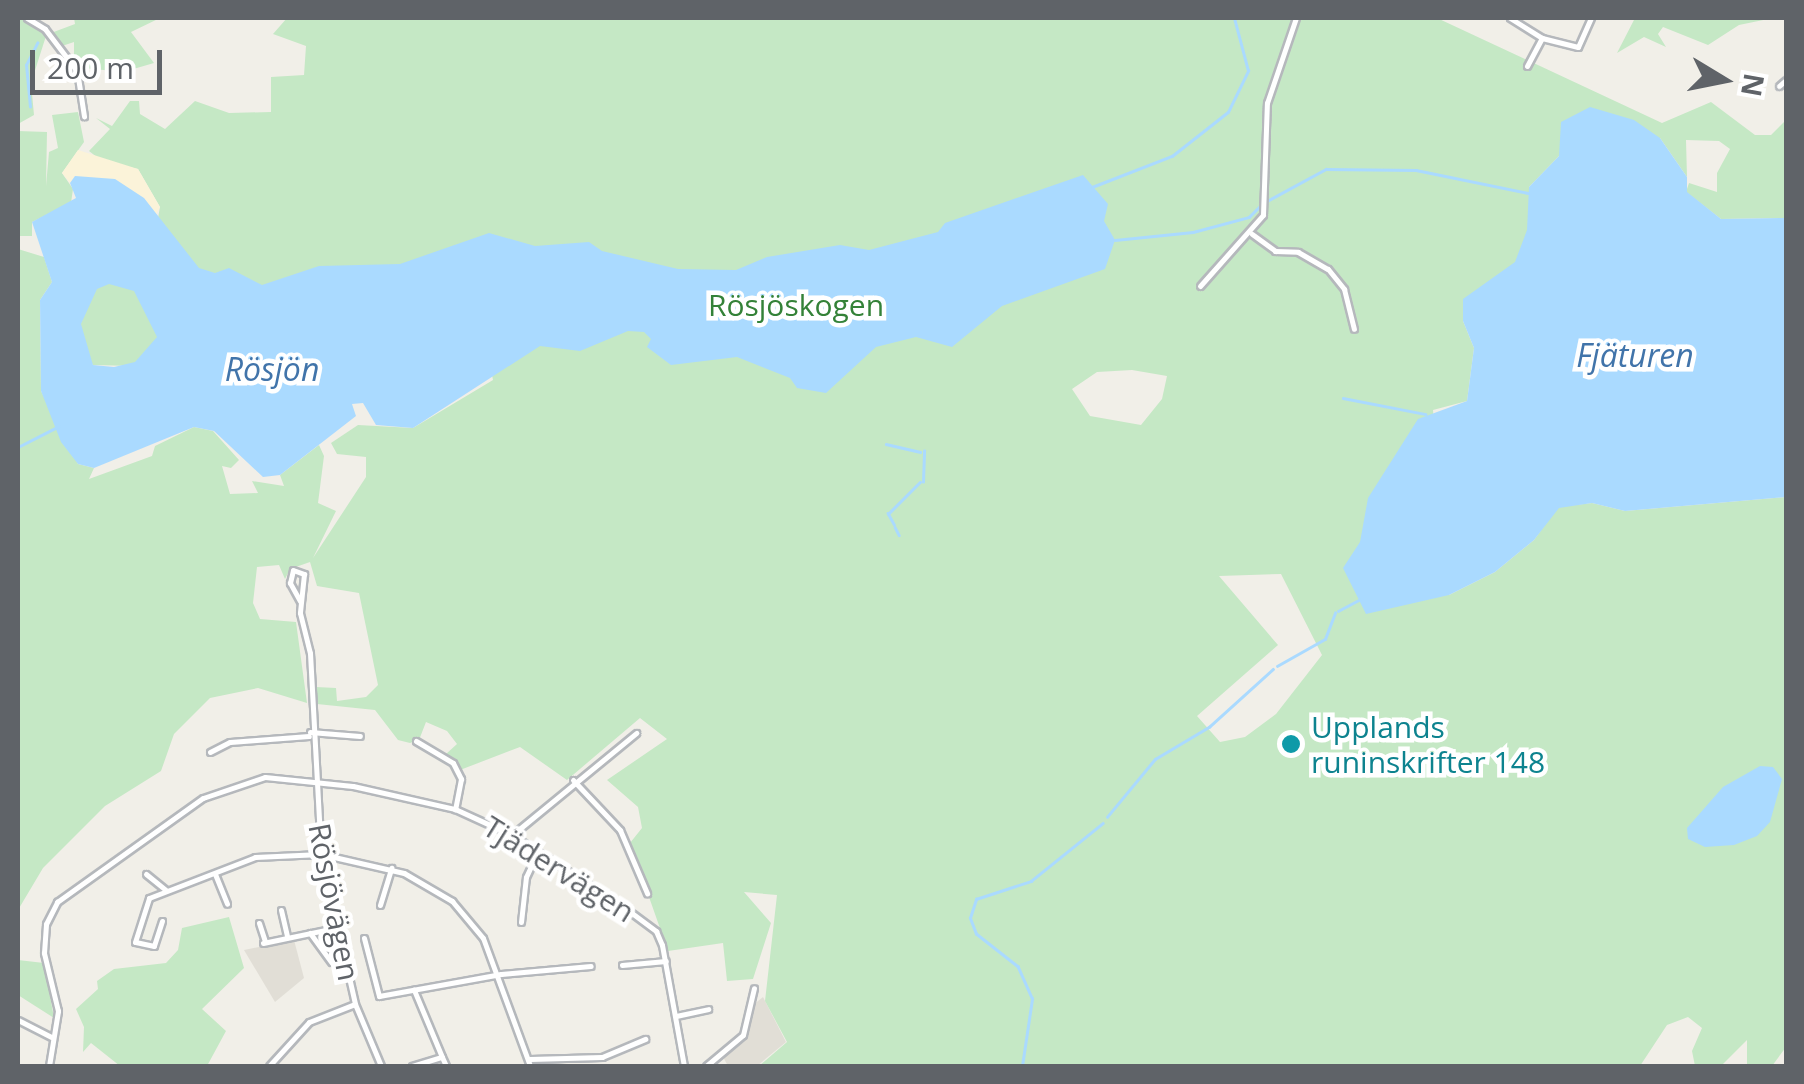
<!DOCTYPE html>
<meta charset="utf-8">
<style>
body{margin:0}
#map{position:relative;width:1804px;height:1084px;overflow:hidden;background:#f1efe8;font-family:"Open Sans",sans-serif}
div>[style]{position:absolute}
.education>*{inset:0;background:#e1ded6}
.green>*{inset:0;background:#c5e8c5}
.sand>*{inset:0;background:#fbf3d9}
.water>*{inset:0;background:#aadaff}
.stream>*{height:2.5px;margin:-1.25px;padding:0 1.25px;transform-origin:1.25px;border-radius:1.25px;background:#aadaff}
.roads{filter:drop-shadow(2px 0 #b5b8bc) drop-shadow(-2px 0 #b5b8bc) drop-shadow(0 2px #b5b8bc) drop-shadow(0 -2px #b5b8bc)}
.street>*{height:5px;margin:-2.5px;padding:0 2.5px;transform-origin:2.5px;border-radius:2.5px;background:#fff}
.dots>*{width:28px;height:28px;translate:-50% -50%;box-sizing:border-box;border:5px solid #fff;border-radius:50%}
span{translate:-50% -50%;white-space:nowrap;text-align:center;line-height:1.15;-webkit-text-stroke:9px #fff;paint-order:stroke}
.park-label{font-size:30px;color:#348238}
.culture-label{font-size:30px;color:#0d838f}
.left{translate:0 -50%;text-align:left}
.street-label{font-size:30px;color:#5f6368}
.water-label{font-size:32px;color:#4174aa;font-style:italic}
.frame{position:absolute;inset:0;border:20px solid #5f6368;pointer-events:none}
.north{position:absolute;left:1674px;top:30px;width:100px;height:100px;-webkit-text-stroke:8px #fff;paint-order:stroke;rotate:100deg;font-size:28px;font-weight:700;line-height:40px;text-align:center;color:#5f6368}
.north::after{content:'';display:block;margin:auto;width:35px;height:45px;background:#5f6368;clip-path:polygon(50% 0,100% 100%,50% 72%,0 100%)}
.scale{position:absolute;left:30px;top:50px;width:132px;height:45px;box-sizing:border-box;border:5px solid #5f6368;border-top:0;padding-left:12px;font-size:30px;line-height:35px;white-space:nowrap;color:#5f6368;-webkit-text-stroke:8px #fff;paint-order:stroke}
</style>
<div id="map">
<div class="education">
<i style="clip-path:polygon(294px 940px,304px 978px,275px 1002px,244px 950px)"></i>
<i style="clip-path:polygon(763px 997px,786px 1042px,757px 1066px,728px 1066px,723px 1057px,747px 1038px,753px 1005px)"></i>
</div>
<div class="green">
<i style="clip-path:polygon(27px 18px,46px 36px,31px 83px,34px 115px,18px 124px,18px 19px)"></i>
<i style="clip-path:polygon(74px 18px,160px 18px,131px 32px,154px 63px,123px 72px,84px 68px,74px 61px,74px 42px,62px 46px,51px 33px,75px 24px)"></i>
<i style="clip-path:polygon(evenodd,287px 18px,1437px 18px,1662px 123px,1711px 102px,1755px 135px,1771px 135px,1786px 120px,1786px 218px,1721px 219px,1686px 192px,1689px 183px,1717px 192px,1717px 173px,1730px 149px,1719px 141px,1686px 140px,1687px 177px,1660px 138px,1559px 156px,1529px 187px,1531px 250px,1463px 321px,1474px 348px,1467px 401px,1433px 410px,1449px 595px,1495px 572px,1534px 540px,1558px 507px,1592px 503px,1625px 511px,1786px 497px,1786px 1047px,1772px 1066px,1747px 1066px,1747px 1040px,1721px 1066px,1695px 1066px,1692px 1051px,1702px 1028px,1688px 1017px,1667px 1025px,1640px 1066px,759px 1066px,787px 1042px,765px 1001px,777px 895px,744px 892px,771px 923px,753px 979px,727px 981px,723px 943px,668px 951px,630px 843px,642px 828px,638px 807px,607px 780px,667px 739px,640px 718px,567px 780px,520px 747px,460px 770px,446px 754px,457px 744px,447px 731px,426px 722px,419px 740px,410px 743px,398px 740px,375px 710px,317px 704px,316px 687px,336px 688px,337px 701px,366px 697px,378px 685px,359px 593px,317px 586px,310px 562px,290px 569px,285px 579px,279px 565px,257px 567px,253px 603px,260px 619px,296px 622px,307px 703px,258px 688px,210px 698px,174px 734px,161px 771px,105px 806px,43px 868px,18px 910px,18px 249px,44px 257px,52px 282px,40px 300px,41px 391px,78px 464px,94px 468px,89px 479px,152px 456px,155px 446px,194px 427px,213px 431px,239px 460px,231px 468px,222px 466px,230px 494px,258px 493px,252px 481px,284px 486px,280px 475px,319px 445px,324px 456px,318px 503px,336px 511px,313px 558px,366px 477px,366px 457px,337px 454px,331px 443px,358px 425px,413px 428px,493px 380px,492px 375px,93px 365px,64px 320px,158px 218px,160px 207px,138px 169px,102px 161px,89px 151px,110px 129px,96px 118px,112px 126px,130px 101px,139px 101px,140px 114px,165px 129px,195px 101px,229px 113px,271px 112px,271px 77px,304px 75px,306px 46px,273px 34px,287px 18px,1132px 370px,1167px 376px,1162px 399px,1141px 425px,1090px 416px,1072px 389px,1097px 372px,1132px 370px,287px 18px,1281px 574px,1322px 655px,1276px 714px,1245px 737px,1220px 742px,1197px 716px,1278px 645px,1219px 576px,1281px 574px)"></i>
<i style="clip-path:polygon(1635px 18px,1773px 18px,1739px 25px,1708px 45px,1663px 27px,1658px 34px,1666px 47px,1644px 37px,1617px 53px)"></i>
<i style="clip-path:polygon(78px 112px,84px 142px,62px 173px,73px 189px,71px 203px,32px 222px,32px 236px,18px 236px,18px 131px,47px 132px,46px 186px,49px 152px,58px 148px,52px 115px)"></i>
<i style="clip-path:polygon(229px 917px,244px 968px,202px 1009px,226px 1031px,207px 1066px,120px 1066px,91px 1043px,83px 1052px,84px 1027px,76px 1009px,98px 989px,97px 981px,114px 969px,166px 963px,178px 950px,182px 928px)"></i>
<i style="clip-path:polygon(18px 960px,44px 963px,54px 1018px,18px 995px)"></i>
</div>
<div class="sand">
<i style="clip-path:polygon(78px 150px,138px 169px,160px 207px,156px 215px,144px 198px,75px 176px,70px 183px,62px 173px)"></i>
</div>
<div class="water">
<i style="clip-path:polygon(1590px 107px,1634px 120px,1660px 138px,1687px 177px,1687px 192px,1721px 219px,1786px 218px,1786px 497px,1625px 511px,1592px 503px,1559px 508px,1534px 540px,1495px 572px,1449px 595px,1366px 614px,1343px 568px,1360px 542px,1368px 498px,1418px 419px,1467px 401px,1474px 348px,1463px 321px,1463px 299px,1515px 262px,1527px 230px,1529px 187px,1559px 156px,1561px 122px)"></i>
<i style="clip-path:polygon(evenodd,1083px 175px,1108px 204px,1104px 221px,1115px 240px,1105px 269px,1002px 306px,952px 347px,916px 337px,876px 347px,826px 393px,797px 388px,790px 378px,737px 357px,671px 365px,647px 347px,651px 339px,644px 332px,628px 331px,580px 351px,540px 346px,413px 428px,376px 425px,363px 403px,352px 404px,356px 416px,280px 475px,263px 477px,214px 431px,194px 427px,94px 468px,78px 464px,61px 442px,41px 391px,40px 300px,52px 282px,32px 222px,76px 198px,70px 183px,75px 176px,115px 179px,144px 198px,199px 268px,215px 273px,229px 268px,262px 285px,319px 266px,400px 264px,489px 233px,535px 246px,589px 242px,602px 251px,678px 269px,736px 270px,767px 257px,840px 245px,869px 250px,938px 232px,945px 223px,1083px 175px,109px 284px,134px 291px,157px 337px,135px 362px,114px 367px,93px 365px,81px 324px,97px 289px,109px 284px)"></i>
<i style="clip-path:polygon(1760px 766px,1773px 767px,1782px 779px,1770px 822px,1757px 836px,1734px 845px,1705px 847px,1688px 839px,1687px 828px,1723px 787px)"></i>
</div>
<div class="stream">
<i style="left:30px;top:107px;width:42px;rotate:-95.4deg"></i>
<i style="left:26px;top:65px;width:25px;rotate:-63deg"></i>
<i style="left:1092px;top:187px;width:86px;rotate:-21.2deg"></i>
<i style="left:1172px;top:156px;width:71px;rotate:-38.2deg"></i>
<i style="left:1228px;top:112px;width:46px;rotate:-64deg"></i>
<i style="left:1248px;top:71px;width:55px;rotate:-104.8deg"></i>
<i style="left:1267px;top:201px;width:67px;rotate:-28.5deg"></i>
<i style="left:1326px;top:169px;width:90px;rotate:0.6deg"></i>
<i style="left:1416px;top:170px;width:114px;rotate:11.6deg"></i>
<i style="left:1115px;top:240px;width:78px;rotate:-5.9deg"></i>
<i style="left:1193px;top:232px;width:58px;rotate:-15deg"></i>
<i style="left:1249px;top:217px;width:16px;rotate:-45deg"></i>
<i style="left:1343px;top:398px;width:84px;rotate:11deg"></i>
<i style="left:886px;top:444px;width:35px;rotate:13deg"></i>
<i style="left:18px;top:447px;width:46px;rotate:-27.1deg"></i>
<i style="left:923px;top:482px;width:31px;rotate:-88deg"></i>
<i style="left:894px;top:525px;width:13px;rotate:-119deg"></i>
<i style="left:888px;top:514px;width:45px;rotate:-45deg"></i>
<i style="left:895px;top:527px;width:9px;rotate:63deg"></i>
<i style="left:1338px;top:611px;width:24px;rotate:-28deg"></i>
<i style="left:1277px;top:666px;width:55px;rotate:-29.4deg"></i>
<i style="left:1325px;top:639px;width:28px;rotate:-69deg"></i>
<i style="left:1107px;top:817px;width:75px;rotate:-50.4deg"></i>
<i style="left:1155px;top:759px;width:63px;rotate:-30.7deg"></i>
<i style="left:1209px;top:727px;width:86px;rotate:-42.2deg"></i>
<i style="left:1022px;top:1066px;width:68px;rotate:-81.5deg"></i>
<i style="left:1032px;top:999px;width:35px;rotate:-114deg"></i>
<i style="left:1018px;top:967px;width:53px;rotate:-141.8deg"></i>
<i style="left:976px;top:934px;width:17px;rotate:-111deg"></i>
<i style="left:970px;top:918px;width:20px;rotate:-72deg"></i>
<i style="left:976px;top:899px;width:58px;rotate:-18.1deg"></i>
<i style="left:1031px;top:881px;width:92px;rotate:-38.9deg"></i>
</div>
<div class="roads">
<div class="street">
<i style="left:27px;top:18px;width:21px;rotate:31deg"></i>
<i style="left:45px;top:29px;width:53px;rotate:52.7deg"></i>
<i style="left:77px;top:71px;width:46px;rotate:81.2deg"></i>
<i style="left:1510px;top:18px;width:38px;rotate:32deg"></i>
<i style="left:1542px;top:38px;width:37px;rotate:14deg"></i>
<i style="left:1578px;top:47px;width:32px;rotate:-66deg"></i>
<i style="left:1527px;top:66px;width:32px;rotate:-62deg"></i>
<i style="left:1779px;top:86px;width:9px;rotate:-41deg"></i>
<i style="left:1252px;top:234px;width:29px;rotate:36deg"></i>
<i style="left:1275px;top:251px;width:23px;rotate:2deg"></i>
<i style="left:1298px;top:252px;width:34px;rotate:30deg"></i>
<i style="left:1328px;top:269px;width:26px;rotate:51deg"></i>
<i style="left:1344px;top:289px;width:41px;rotate:76deg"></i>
<i style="left:1200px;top:286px;width:95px;rotate:-48.4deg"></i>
<i style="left:1263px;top:215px;width:112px;rotate:-88deg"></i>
<i style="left:1267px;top:103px;width:90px;rotate:-71.2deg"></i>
<i style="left:300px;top:601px;width:21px;rotate:-119deg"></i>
<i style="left:290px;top:583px;width:13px;rotate:-77deg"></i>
<i style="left:293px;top:570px;width:12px;rotate:20deg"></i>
<i style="left:304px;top:574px;width:39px;rotate:96deg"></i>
<i style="left:300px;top:613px;width:41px;rotate:76deg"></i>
<i style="left:310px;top:653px;width:201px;rotate:86.9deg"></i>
<i style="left:321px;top:854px;width:154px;rotate:77.2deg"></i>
<i style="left:355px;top:1004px;width:67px;rotate:67.2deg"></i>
<i style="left:310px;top:732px;width:50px;rotate:4.6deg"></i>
<i style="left:416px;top:741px;width:43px;rotate:30.7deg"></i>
<i style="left:453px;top:763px;width:18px;rotate:63deg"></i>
<i style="left:461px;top:779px;width:31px;rotate:101deg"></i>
<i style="left:210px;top:752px;width:22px;rotate:-27deg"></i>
<i style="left:230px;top:742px;width:79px;rotate:-4.3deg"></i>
<i style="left:573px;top:780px;width:69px;rotate:46.8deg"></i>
<i style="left:620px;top:830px;width:69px;rotate:66.8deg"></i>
<i style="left:512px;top:835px;width:161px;rotate:-39.4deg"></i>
<i style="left:146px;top:874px;width:26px;rotate:39deg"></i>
<i style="left:215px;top:874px;width:32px;rotate:68deg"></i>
<i style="left:380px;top:905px;width:39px;rotate:-73deg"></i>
<i style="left:281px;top:910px;width:28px;rotate:77deg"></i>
<i style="left:162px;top:921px;width:26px;rotate:108deg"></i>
<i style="left:154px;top:946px;width:19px;rotate:-168deg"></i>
<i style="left:135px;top:942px;width:46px;rotate:-72.3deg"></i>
<i style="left:149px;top:898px;width:114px;rotate:-21.1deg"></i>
<i style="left:255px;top:857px;width:66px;rotate:-2.6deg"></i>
<i style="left:321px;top:854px;width:85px;rotate:12.9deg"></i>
<i style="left:404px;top:873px;width:56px;rotate:30.3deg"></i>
<i style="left:452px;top:901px;width:48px;rotate:50deg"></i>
<i style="left:483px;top:938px;width:136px;rotate:69.8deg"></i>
<i style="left:521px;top:922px;width:45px;rotate:-83.7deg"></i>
<i style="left:526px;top:877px;width:26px;rotate:-65deg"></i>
<i style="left:259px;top:923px;width:19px;rotate:72deg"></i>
<i style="left:310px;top:933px;width:36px;rotate:54deg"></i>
<i style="left:364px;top:938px;width:60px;rotate:75.5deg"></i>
<i style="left:379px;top:996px;width:124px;rotate:-10.2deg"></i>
<i style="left:501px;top:974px;width:90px;rotate:-5.1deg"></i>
<i style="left:263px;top:943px;width:74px;rotate:-11.8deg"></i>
<i style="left:622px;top:965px;width:44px;rotate:-5.2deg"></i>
<i style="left:676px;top:1016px;width:33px;rotate:-12deg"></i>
<i style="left:18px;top:1020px;width:39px;rotate:27deg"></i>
<i style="left:442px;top:1057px;width:10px;rotate:66deg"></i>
<i style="left:530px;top:1059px;width:72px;rotate:-1.6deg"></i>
<i style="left:602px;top:1057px;width:47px;rotate:-22.7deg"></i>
<i style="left:49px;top:1066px;width:56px;rotate:-80.7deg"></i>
<i style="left:58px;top:1011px;width:60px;rotate:-103.6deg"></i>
<i style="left:44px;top:953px;width:29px;rotate:-86deg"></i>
<i style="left:46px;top:924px;width:25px;rotate:-63deg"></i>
<i style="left:57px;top:902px;width:179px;rotate:-35.5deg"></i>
<i style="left:203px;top:798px;width:65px;rotate:-18.7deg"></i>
<i style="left:265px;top:777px;width:88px;rotate:5.8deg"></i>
<i style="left:353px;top:786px;width:105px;rotate:12.7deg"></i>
<i style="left:455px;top:809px;width:63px;rotate:24.5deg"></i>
<i style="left:512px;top:835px;width:130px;rotate:32.7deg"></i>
<i style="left:621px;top:905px;width:44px;rotate:36.6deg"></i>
<i style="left:656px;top:931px;width:15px;rotate:67deg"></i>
<i style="left:662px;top:945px;width:123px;rotate:79.7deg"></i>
<i style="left:269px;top:1066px;width:59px;rotate:-47.7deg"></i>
<i style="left:309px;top:1022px;width:49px;rotate:-21.4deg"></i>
<i style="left:412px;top:1066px;width:31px;rotate:-17deg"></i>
<i style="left:442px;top:1057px;width:73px;rotate:-112.7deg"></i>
<i style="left:706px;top:1066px;width:48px;rotate:-40deg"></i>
<i style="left:743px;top:1035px;width:48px;rotate:-76.8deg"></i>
</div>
</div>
<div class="dots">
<i style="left:1291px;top:744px;background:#0f9aa8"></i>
</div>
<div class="park-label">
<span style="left:796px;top:305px">Rösjöskogen</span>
</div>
<div class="culture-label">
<span class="left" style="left:1311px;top:744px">Upplands<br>runinskrifter 148</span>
</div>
<div class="street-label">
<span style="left:559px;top:869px;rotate:32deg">Tjädervägen</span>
<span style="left:334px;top:902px;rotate:79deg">Rösjövägen</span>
</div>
<div class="water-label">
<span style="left:1635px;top:355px">Fjäturen</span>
<span style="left:272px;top:369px">Rösjön</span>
</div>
<div class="frame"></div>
<div class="north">N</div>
<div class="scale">200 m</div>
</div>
